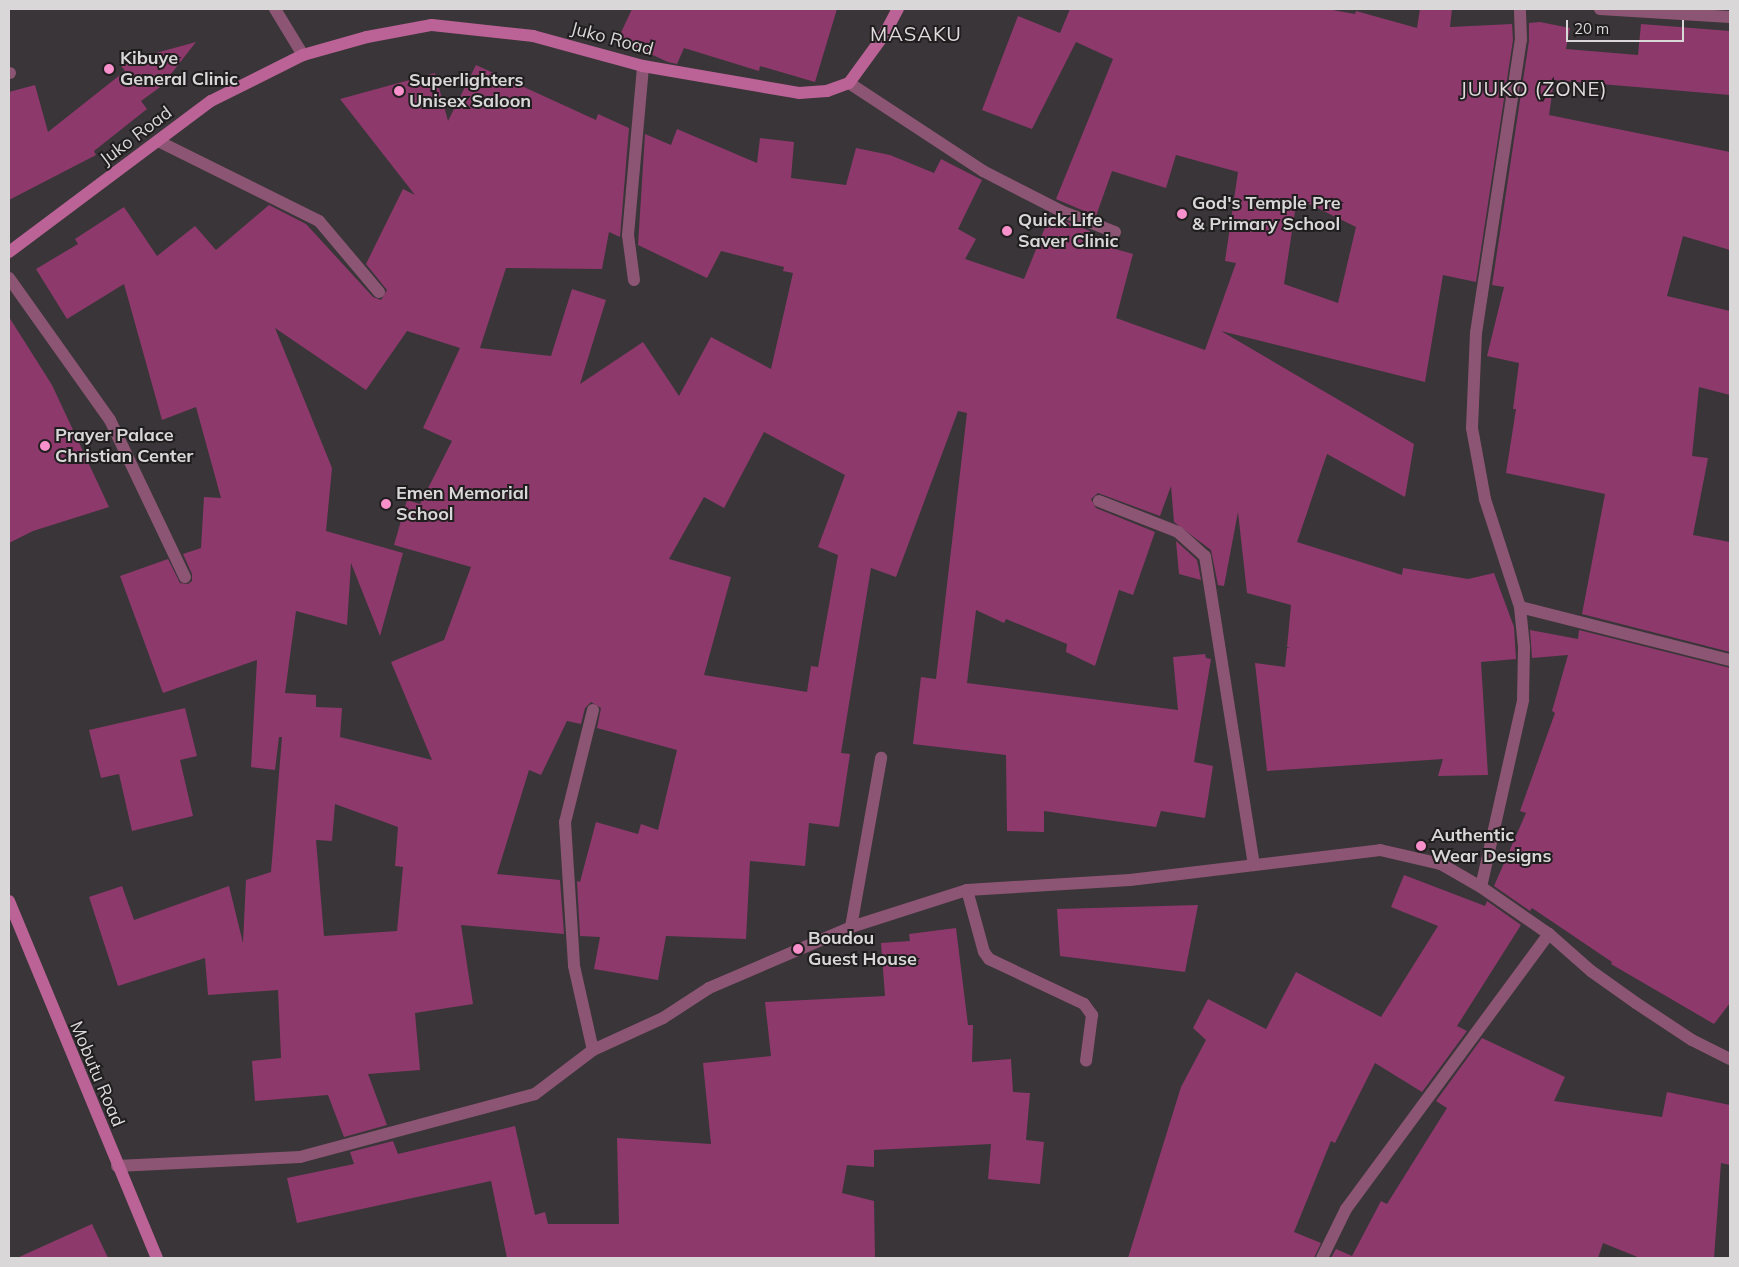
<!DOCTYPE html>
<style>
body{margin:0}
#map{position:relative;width:1739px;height:1267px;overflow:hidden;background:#3a3538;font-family:Mulish,sans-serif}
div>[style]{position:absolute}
.building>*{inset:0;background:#8d396c}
.lane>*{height:12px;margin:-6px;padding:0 6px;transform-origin:6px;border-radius:6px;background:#8d5574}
.street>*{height:12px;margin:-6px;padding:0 6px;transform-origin:6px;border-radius:6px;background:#8d5574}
.secondary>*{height:12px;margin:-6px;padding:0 6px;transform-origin:6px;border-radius:6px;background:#bb6396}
.dots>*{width:14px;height:14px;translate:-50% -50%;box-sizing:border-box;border:2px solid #201e1f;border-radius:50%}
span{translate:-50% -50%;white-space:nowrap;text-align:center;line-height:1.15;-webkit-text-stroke:4px #201e1f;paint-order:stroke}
.street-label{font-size:18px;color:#dad7d8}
.poi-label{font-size:18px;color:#dad7d8;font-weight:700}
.left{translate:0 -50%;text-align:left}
.quarter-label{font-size:20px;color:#e1dbde;letter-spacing:1px}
.frame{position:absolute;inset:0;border:10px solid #dad7d8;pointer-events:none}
.scale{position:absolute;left:1566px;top:20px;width:118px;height:22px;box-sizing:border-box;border:2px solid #dad7d8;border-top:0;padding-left:6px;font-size:15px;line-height:18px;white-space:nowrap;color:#dad7d8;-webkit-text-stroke:4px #201e1f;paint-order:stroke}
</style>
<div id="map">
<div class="building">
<i style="clip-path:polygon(632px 9px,837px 9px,815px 82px,760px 66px,759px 71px,684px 48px,677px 64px,668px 62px,618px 39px)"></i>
<i style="clip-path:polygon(evenodd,1070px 9px,1327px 9px,1355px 14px,1356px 11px,1417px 28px,1420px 9px,1452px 9px,1450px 27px,1512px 24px,1513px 40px,1476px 282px,1443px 275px,1425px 382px,1221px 331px,1414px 444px,1405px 497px,1327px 454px,1297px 542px,1402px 575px,1403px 568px,1468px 579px,1494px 573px,1514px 627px,1516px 659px,1481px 662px,1488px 775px,1438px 776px,1443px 759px,1267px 771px,1255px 663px,1285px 667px,1287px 648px,1290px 648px,1287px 647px,1291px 605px,1247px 593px,1238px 512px,1224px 586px,1218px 585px,1211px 550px,1174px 522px,1171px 486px,1160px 516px,1098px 493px,1091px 499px,1096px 508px,1155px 532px,1133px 595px,1119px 590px,1095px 666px,1066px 652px,1067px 644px,1006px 619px,1004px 623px,976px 610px,967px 683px,1178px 710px,1173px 657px,1205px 654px,1206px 658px,1211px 659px,1194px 762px,1213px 766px,1205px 818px,1161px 811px,1156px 827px,1044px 811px,1044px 832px,1007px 831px,1006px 755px,913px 744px,921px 677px,936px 679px,967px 413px,958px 411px,896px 577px,871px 568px,841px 753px,850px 754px,839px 827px,809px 823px,805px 866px,750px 861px,746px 939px,666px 936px,658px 980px,594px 969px,600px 937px,580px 936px,577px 881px,580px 882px,596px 822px,638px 834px,641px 824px,658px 830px,677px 750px,597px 728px,601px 708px,591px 702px,585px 708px,581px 724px,567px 721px,541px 775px,529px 770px,497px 874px,560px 880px,564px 934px,461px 925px,473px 1004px,415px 1013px,420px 1070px,368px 1074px,387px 1125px,344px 1137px,328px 1095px,255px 1101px,252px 1061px,281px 1058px,278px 990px,208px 995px,205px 958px,118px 986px,89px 897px,122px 886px,134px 920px,229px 886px,243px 943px,246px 880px,271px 872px,282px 737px,279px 737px,275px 770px,251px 767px,257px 660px,163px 693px,120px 576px,168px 559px,180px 583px,188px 584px,192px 581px,192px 574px,183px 554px,201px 548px,204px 497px,221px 498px,196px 407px,162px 420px,124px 284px,67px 319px,36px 269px,78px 244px,75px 239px,124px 207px,157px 256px,195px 226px,216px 250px,269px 205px,306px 224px,373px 297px,381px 300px,387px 290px,366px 264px,403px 189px,415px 195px,340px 99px,435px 73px,448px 121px,476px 65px,596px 120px,598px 114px,629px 128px,620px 237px,609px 232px,602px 269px,506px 268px,480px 348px,551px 356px,572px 289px,606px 300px,580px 384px,643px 342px,679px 396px,711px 337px,771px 369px,793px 273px,783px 271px,784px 267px,721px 251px,707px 278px,638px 245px,645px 134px,671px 145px,677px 129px,757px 163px,760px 138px,794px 142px,791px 178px,846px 185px,856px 148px,890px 155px,934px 173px,941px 159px,982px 180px,958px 229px,976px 239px,965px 259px,1024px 279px,1050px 215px,1090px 231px,1087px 241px,1133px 254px,1116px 318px,1205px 350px,1236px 263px,1225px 261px,1238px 172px,1176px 155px,1166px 188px,1112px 171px,1096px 216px,1056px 199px,1113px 59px,1076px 42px,1032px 129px,982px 110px,1018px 16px,1060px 33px,1070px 9px,1297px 198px,1356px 227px,1338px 303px,1284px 284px,1297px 198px,1070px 9px,275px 328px,366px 390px,407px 331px,460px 348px,423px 428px,452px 441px,420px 504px,407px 500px,394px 545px,471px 567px,444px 640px,391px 662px,432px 760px,340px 737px,342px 708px,316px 707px,316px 695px,285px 693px,296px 611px,347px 625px,351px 563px,380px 636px,403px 553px,326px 531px,332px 468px,275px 328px,1070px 9px,764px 432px,845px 475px,818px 547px,838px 555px,818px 667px,811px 666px,807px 692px,704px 675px,731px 577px,669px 559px,704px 497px,724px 508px,764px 432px,1070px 9px,335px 804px,398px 827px,395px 866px,403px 867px,397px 931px,324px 936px,316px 840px,332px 841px,335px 804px)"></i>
<i style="clip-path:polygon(1540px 22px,1570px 28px,1566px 49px,1638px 55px,1641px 24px,1730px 31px,1730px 95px,1554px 80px,1549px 115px,1730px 152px,1730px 250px,1683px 236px,1667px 296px,1730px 311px,1730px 395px,1699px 387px,1692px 456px,1708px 458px,1693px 535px,1730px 542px,1730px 652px,1582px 614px,1605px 494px,1506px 473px,1516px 409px,1513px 409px,1519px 363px,1487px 356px,1504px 287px,1492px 285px,1529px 41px,1529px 23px)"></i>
<i style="clip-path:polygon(196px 42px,171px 74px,174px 77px,141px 101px,147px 109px,94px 151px,96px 155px,9px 200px,9px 92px,35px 85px,48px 132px,125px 71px,119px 63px)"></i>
<i style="clip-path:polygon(9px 317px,52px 385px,109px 507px,33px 531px,9px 543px)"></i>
<i style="clip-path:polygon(1176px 541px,1197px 560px,1201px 580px,1179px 574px)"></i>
<i style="clip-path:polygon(1530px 630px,1578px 639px,1579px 630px,1730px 668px,1730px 1003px,1714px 1024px,1611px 964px,1612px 962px,1532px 908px,1530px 911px,1494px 886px,1526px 813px,1520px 811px,1555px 713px,1552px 711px,1568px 655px,1532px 658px)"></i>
<i style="clip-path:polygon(185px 708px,197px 756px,180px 760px,193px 816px,132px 831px,119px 774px,101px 778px,89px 730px)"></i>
<i style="clip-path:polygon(1404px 875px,1485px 906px,1487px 901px,1521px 925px,1457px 1026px,1467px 1031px,1422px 1092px,1375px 1063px,1335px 1143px,1331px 1141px,1294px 1232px,1321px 1243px,1314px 1258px,1128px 1258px,1181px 1087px,1206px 1040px,1193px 1028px,1208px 999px,1266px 1029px,1296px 972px,1381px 1017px,1438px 926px,1391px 907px)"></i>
<i style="clip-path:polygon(1198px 905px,1185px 972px,1060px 956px,1057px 909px)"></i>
<i style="clip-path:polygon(956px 928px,968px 1025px,973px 1025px,972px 1062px,1011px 1059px,1013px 1092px,1030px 1093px,1026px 1140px,1044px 1142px,1040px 1184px,988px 1179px,991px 1144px,874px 1150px,874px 1167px,847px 1165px,842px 1193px,874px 1201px,875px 1258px,507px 1258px,491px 1181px,297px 1223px,287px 1178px,354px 1164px,350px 1152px,393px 1141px,398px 1154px,515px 1126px,535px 1215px,545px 1212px,548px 1224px,619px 1224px,617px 1138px,711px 1144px,703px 1063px,771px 1056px,765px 1002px,885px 996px,881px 943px,910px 941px,909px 934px)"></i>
<i style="clip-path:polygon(1482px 1038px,1565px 1077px,1554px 1101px,1662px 1117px,1667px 1092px,1730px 1105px,1730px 1165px,1721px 1163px,1714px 1258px,1640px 1258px,1603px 1243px,1598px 1258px,1331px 1258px,1336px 1249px,1352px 1256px,1381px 1201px,1387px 1204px,1447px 1108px,1436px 1101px)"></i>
<i style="clip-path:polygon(92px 1224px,108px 1258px,17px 1258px)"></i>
</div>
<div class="lane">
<i style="left:275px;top:9px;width:54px;rotate:58.7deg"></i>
<i style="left:9px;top:73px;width:1px"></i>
<i style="left:849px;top:83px;width:160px;rotate:33.3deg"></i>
<i style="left:983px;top:171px;width:88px;rotate:27.1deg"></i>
<i style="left:1061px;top:211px;width:58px;rotate:21.3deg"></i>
<i style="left:158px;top:141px;width:180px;rotate:26.4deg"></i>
<i style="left:319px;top:221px;width:93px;rotate:49.8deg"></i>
<i style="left:967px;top:890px;width:64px;rotate:74.7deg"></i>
<i style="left:984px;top:952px;width:9px;rotate:54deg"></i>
<i style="left:989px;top:959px;width:105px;rotate:25.3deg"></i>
<i style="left:1084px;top:1004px;width:14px;rotate:54deg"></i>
<i style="left:1092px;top:1015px;width:46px;rotate:97.4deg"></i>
<i style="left:851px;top:927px;width:172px;rotate:-79.9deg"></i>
</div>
<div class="street">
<i style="left:1600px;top:9px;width:130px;rotate:3.5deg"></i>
<i style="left:9px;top:278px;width:174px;rotate:54.6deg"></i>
<i style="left:110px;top:420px;width:174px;rotate:64.5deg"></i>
<i style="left:634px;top:280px;width:45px;rotate:-97.6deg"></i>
<i style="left:628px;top:235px;width:170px;rotate:-84.9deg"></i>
<i style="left:1099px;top:501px;width:85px;rotate:21.4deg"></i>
<i style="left:1178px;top:532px;width:36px;rotate:42deg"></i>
<i style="left:1205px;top:556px;width:313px;rotate:81deg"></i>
<i style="left:1520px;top:607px;width:217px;rotate:14.2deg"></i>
<i style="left:593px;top:710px;width:115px;rotate:104deg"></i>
<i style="left:565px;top:822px;width:144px;rotate:86.4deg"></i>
<i style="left:574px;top:966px;width:86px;rotate:77.3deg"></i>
<i style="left:1481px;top:887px;width:192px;rotate:-77.3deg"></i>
<i style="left:1523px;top:700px;width:53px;rotate:-88.9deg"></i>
<i style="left:1524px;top:647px;width:40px;rotate:-95.7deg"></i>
<i style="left:1520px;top:607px;width:114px;rotate:-108deg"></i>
<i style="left:1485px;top:499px;width:72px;rotate:-100.4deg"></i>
<i style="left:1472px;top:428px;width:95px;rotate:-87.6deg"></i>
<i style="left:1476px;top:333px;width:296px;rotate:-81.3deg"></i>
<i style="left:1521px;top:40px;width:31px;rotate:-92deg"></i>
<i style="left:117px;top:1166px;width:183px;rotate:-2.8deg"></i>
<i style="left:300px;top:1157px;width:243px;rotate:-15deg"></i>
<i style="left:535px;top:1094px;width:73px;rotate:-37.2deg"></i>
<i style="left:593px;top:1050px;width:77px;rotate:-24.6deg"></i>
<i style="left:663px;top:1018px;width:55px;rotate:-33.1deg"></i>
<i style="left:709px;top:988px;width:155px;rotate:-23.2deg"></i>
<i style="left:851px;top:927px;width:122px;rotate:-17.7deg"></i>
<i style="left:967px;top:890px;width:163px;rotate:-3.5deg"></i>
<i style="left:1130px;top:880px;width:252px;rotate:-6.8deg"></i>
<i style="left:1380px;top:850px;width:63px;rotate:12.9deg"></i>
<i style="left:1441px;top:864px;width:46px;rotate:29.9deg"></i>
<i style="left:1481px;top:887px;width:83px;rotate:34.7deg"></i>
<i style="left:1549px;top:934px;width:56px;rotate:41.4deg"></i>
<i style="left:1591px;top:971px;width:55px;rotate:35.4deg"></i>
<i style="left:1636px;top:1003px;width:67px;rotate:33.5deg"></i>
<i style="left:1692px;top:1040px;width:42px;rotate:26.6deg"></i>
<i style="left:1322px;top:1258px;width:55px;rotate:-63.9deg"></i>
<i style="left:1346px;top:1209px;width:342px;rotate:-53.6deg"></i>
</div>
<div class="secondary">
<i style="left:9px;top:252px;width:252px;rotate:-36.8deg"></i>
<i style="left:211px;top:101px;width:103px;rotate:-26.6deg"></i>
<i style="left:303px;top:55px;width:66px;rotate:-15.7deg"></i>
<i style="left:367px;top:37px;width:66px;rotate:-10.5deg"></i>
<i style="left:432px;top:25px;width:102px;rotate:6.2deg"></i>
<i style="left:533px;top:36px;width:114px;rotate:15.3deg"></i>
<i style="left:643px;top:66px;width:158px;rotate:9.8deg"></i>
<i style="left:799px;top:93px;width:28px;rotate:-4deg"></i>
<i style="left:827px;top:91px;width:23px;rotate:-20deg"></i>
<i style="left:849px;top:83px;width:59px;rotate:-53.9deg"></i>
<i style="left:884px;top:35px;width:30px;rotate:-62deg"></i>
<i style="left:9px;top:901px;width:386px;rotate:67.5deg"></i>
</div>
<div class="dots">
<i style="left:109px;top:69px;background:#f890cb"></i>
<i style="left:399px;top:91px;background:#f890cb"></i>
<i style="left:1182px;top:214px;background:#f890cb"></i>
<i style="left:1007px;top:231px;background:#f890cb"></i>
<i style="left:45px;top:446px;background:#f890cb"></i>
<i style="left:386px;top:504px;background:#f890cb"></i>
<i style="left:1421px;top:846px;background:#f890cb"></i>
<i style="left:798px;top:949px;background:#f890cb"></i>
</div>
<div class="street-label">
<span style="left:612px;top:39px;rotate:15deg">Juko Road</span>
<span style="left:136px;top:136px;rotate:-37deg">Juko Road</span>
<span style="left:97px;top:1074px;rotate:67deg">Mobutu Road</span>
</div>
<div class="poi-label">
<span class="left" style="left:120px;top:69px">Kibuye<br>General Clinic</span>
<span class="left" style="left:409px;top:91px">Superlighters<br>Unisex Saloon</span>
<span class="left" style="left:1192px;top:214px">God's Temple Pre<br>&amp; Primary School</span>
<span class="left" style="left:1018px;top:231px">Quick Life<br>Saver Clinic</span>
<span class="left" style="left:55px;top:446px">Prayer Palace<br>Christian Center</span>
<span class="left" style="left:396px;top:504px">Emen Memorial<br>School</span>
<span class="left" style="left:1431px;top:846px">Authentic<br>Wear Designs</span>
<span class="left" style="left:808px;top:949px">Boudou<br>Guest House</span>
</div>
<div class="quarter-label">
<span style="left:916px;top:33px">MASAKU</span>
<span style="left:1534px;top:88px">JUUKO (ZONE)</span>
</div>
<div class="frame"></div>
<div class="scale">20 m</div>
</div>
